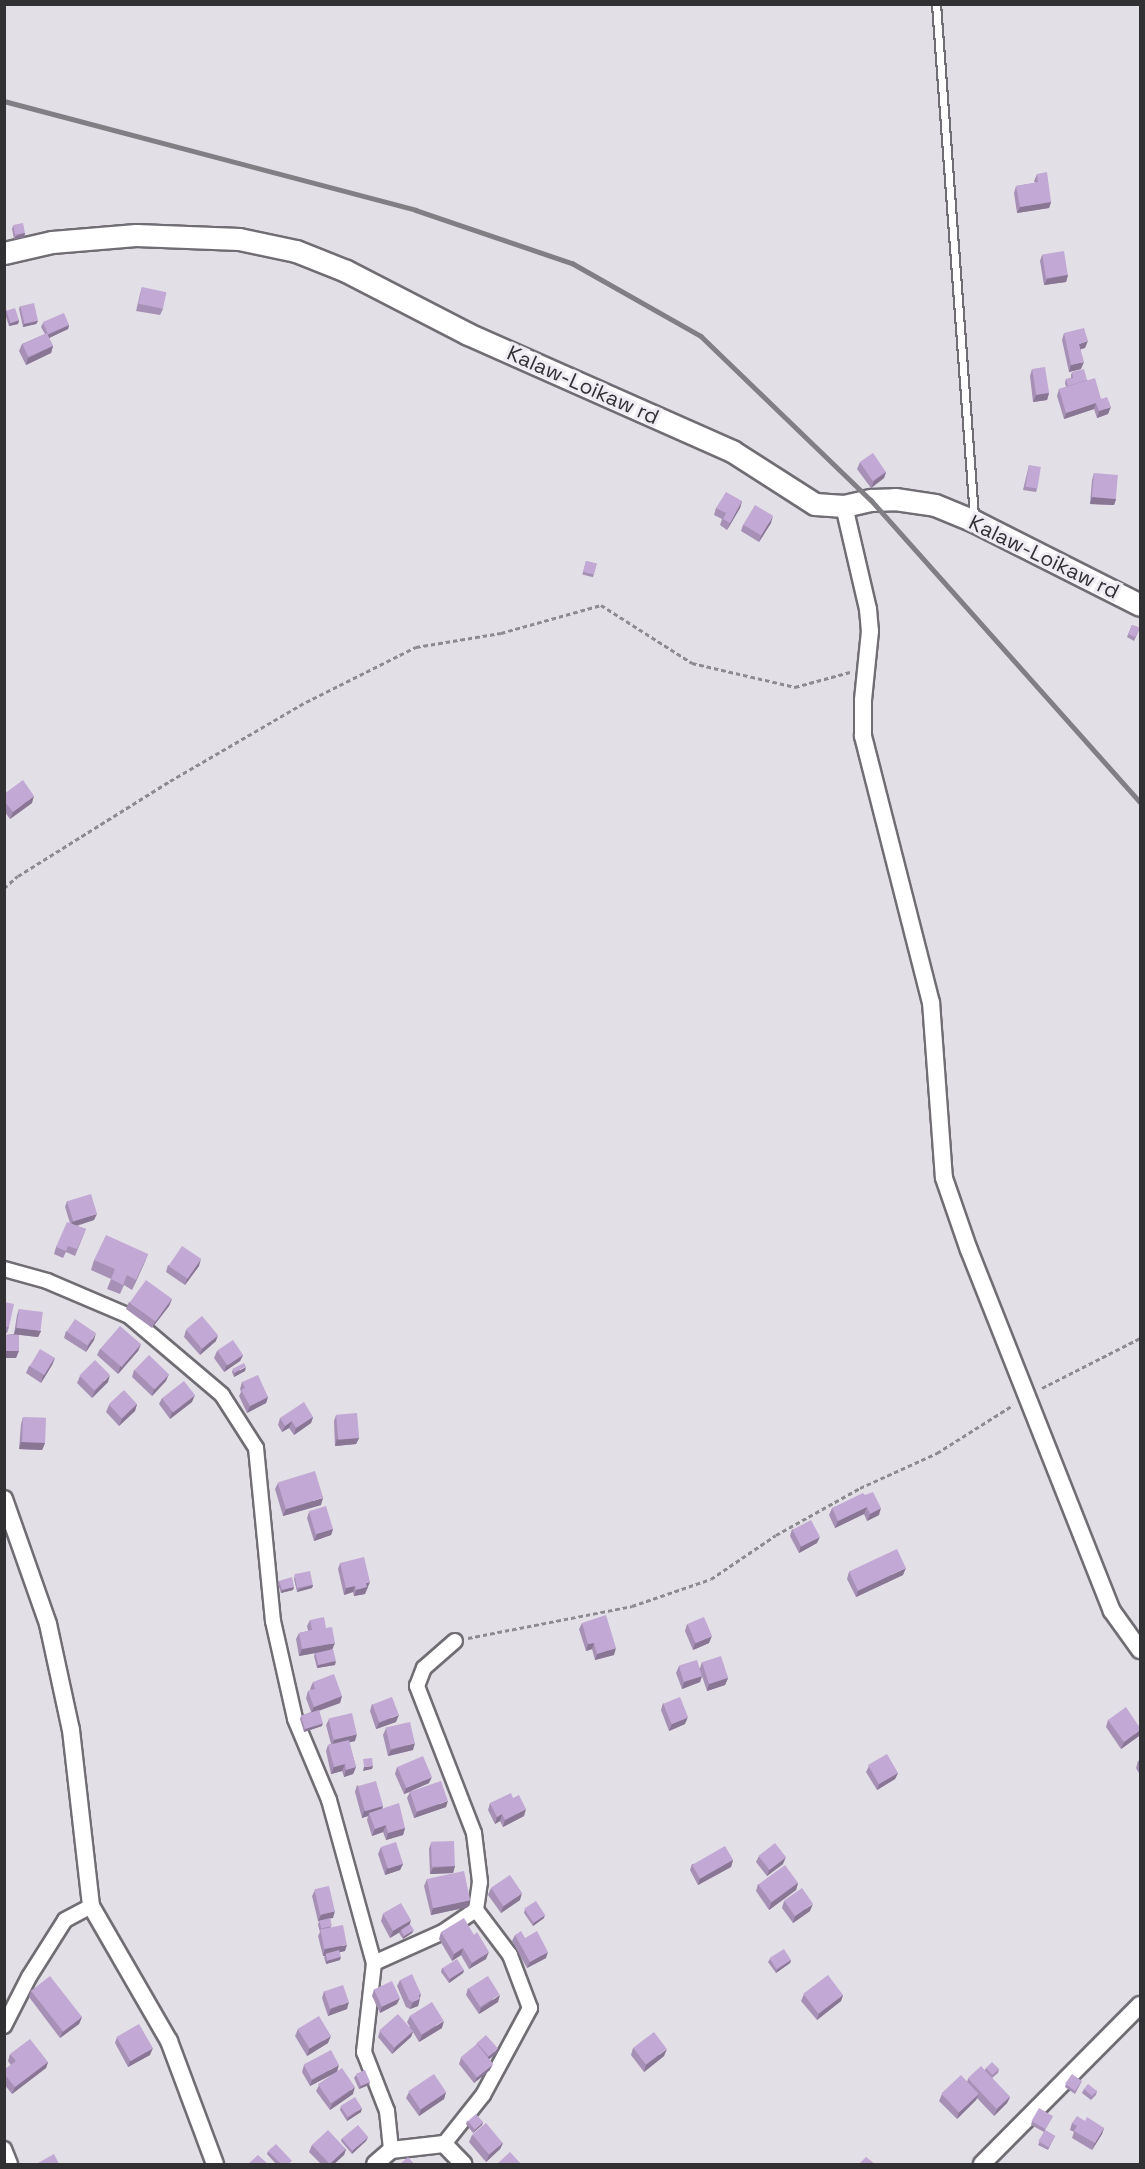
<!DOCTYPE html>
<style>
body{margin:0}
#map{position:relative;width:1145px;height:2169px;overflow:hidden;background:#e3dfe6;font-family:"Space Grotesk",sans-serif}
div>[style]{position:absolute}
.path>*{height:3px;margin-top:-1.5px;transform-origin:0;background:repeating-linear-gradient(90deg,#8e8b90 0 4.5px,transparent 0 7.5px)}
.roads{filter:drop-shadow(2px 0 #716d74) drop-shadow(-2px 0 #716d74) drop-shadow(0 2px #716d74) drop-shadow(0 -2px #716d74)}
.service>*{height:7px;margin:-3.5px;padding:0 3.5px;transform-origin:3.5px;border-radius:3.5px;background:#fff}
.minor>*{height:14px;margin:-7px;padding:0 7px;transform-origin:7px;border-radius:7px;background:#fff}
.tertiary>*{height:16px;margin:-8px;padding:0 8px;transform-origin:8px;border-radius:8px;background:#fff}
.primary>*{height:21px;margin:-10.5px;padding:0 10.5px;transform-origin:10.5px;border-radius:10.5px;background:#fff}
.rail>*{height:4.5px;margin:-2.25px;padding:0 2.25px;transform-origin:2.25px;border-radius:2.25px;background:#827f84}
.wall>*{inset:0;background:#a790b6;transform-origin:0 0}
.shaded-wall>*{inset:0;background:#887694}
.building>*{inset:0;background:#c2a8d4;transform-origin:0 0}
span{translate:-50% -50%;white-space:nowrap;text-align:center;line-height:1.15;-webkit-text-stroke:6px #f0ecf3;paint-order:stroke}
.street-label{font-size:21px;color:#313032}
.frame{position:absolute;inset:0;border:6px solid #313032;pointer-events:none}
</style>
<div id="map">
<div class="path">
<i style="left:4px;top:888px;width:18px;rotate:-41deg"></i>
<i style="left:18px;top:876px;width:179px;rotate:-32deg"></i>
<i style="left:170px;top:781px;width:157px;rotate:-30.2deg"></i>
<i style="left:306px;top:702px;width:123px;rotate:-26.6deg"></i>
<i style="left:416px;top:647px;width:86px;rotate:-9.4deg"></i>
<i style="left:501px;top:633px;width:104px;rotate:-15.6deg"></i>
<i style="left:601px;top:605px;width:108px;rotate:32.5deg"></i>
<i style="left:692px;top:663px;width:106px;rotate:13.1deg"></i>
<i style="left:795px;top:687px;width:57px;rotate:-15.3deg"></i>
<i style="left:1042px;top:1388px;width:110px;rotate:-27deg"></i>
<i style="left:468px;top:1638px;width:167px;rotate:-11deg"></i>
<i style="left:632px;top:1606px;width:83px;rotate:-18.9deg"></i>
<i style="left:711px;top:1579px;width:78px;rotate:-34.1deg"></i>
<i style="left:776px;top:1535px;width:96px;rotate:-29.2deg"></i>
<i style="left:860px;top:1488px;width:85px;rotate:-24.4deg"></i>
<i style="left:937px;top:1453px;width:90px;rotate:-32.3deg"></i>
</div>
<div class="roads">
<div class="service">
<i style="left:936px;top:4px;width:514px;rotate:85.76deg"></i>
</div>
<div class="minor">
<i style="left:4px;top:1269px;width:45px;rotate:15.6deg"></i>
<i style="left:47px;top:1281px;width:89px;rotate:23.1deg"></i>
<i style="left:129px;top:1316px;width:122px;rotate:40.3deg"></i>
<i style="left:222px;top:1395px;width:63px;rotate:57.3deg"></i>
<i style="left:256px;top:1448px;width:174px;rotate:84.4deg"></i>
<i style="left:273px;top:1621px;width:100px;rotate:77.3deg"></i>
<i style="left:295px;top:1719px;width:88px;rotate:67.2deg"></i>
<i style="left:329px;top:1800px;width:169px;rotate:74.6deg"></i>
<i style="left:374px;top:1963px;width:90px;rotate:96.4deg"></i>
<i style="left:364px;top:2052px;width:63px;rotate:68.7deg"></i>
<i style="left:387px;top:2111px;width:39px;rotate:84deg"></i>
<i style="left:374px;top:1963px;width:76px;rotate:-24.2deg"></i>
<i style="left:443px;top:1932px;width:40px;rotate:-34deg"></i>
<i style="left:476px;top:1910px;width:28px;rotate:-82deg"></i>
<i style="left:480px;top:1882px;width:49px;rotate:-97deg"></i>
<i style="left:474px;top:1833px;width:158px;rotate:-111.2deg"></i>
<i style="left:417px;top:1686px;width:19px;rotate:-69deg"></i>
<i style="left:424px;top:1668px;width:41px;rotate:-41.1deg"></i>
<i style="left:4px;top:2026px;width:55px;rotate:-63deg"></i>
<i style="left:29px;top:1977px;width:67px;rotate:-57.7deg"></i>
<i style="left:65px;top:1920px;width:30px;rotate:-28deg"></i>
<i style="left:444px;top:2144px;width:63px;rotate:-51.5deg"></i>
<i style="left:483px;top:2095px;width:99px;rotate:-61.6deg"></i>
<i style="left:530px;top:2008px;width:57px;rotate:-110.7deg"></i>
<i style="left:510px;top:1955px;width:56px;rotate:-127.1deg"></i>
<i style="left:4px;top:2149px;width:16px;rotate:68deg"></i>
</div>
<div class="tertiary">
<i style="left:844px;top:506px;width:106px;rotate:76.9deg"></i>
<i style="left:868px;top:609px;width:22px;rotate:85deg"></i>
<i style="left:870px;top:631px;width:69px;rotate:95.8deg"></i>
<i style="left:863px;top:700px;width:36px;rotate:90deg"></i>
<i style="left:863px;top:736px;width:275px;rotate:75.7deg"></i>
<i style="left:931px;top:1002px;width:176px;rotate:85.8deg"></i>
<i style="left:944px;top:1178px;width:76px;rotate:70.9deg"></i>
<i style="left:969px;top:1250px;width:388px;rotate:68.4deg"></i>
<i style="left:1112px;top:1611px;width:48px;rotate:54.3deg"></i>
<i style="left:4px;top:1499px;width:133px;rotate:70.6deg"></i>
<i style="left:48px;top:1624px;width:108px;rotate:77.8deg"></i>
<i style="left:71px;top:1730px;width:177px;rotate:83.5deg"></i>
<i style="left:91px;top:1906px;width:156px;rotate:60deg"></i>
<i style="left:169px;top:2041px;width:131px;rotate:69.5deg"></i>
<i style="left:375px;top:2164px;width:21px;rotate:-41deg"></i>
<i style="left:391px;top:2150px;width:53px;rotate:-6.5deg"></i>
<i style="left:444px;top:2144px;width:28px;rotate:46deg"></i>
<i style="left:982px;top:2164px;width:224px;rotate:-45.2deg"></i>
</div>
<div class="primary">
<i style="left:4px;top:253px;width:49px;rotate:-12.9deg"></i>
<i style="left:52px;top:242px;width:84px;rotate:-4.8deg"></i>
<i style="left:136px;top:235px;width:103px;rotate:2.2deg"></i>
<i style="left:239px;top:239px;width:58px;rotate:11.9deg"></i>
<i style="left:296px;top:251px;width:54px;rotate:21.8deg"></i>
<i style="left:346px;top:271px;width:137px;rotate:27.3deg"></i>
<i style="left:468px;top:334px;width:289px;rotate:23.9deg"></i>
<i style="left:732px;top:451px;width:98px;rotate:32.6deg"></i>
<i style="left:815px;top:504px;width:29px;rotate:4deg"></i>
<i style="left:844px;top:506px;width:28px;rotate:-13deg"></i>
<i style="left:871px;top:500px;width:24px;rotate:-2deg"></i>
<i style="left:895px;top:499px;width:40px;rotate:8.5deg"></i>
<i style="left:935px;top:505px;width:42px;rotate:22.3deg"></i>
<i style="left:974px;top:521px;width:186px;rotate:26.8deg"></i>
</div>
</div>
<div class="rail">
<i style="left:4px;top:101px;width:426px;rotate:14.8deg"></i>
<i style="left:416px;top:210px;width:165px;rotate:18.8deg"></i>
<i style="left:572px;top:263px;width:148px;rotate:29.5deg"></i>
<i style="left:701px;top:336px;width:236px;rotate:44deg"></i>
<i style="left:871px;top:500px;width:404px;rotate:48.3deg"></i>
</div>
<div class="wall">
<i style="clip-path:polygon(1037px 174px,1051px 202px,1049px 208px,1017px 213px,1014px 193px,1016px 186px,1035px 183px,1034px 181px)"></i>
<i style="clip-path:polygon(13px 226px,25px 233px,24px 237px,14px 239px,12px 229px)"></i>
<i style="clip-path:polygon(1042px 255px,1068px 275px,1066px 282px,1044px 285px,1040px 261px)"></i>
<i style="clip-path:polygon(142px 287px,163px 309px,160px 315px,136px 311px,140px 294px)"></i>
<i style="clip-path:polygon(20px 306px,38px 321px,36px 324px,23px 327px,19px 309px)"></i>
<i style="clip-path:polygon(6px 310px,19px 320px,18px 324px,9px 326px,5px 314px)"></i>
<i style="clip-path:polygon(43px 323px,69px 325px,68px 329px,49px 338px,53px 346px,51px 353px,26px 365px,19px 351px,22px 344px,45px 334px,41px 327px)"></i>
<i style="clip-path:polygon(1064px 333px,1085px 348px,1081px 349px,1081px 369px,1069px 372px,1062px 340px)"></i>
<i style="clip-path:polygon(1032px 369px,1049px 393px,1047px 400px,1033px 402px,1030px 376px)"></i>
<i style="clip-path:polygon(1072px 372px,1087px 380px,1101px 399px,1108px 414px,1097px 418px,1094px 409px,1064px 419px,1057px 396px,1059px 389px,1066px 387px,1065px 383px,1066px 379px,1071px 378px,1071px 375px)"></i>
<i style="clip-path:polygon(860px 462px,886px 472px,884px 478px,871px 488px,857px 469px)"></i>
<i style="clip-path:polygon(1029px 465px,1037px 489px,1036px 492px,1023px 490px)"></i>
<i style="clip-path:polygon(1094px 473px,1116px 499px,1114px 505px,1090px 504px,1092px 480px)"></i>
<i style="clip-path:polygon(742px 501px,740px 508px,727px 530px,720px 525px,722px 519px,714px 515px,716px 508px)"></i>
<i style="clip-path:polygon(771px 523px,759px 542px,741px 531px,743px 525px)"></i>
<i style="left:586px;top:561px;width:11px;height:14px;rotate:15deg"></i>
<i style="clip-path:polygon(1132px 625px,1140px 628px,1134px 641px,1127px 637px)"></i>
<i style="clip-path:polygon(4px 794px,32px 803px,10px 819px,4px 811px)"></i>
<i style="clip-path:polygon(67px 1201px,94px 1220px,77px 1226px,86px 1229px,75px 1256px,66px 1252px,63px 1258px,54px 1254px,56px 1247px,70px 1223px,65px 1207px)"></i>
<i style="clip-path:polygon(148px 1254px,132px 1290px,124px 1285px,120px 1294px,107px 1289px,111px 1279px,91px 1270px,94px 1260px)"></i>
<i style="clip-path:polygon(168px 1265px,199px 1266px,185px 1285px,166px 1272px)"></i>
<i style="clip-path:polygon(172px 1299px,169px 1306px,152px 1328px,126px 1309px,129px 1302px)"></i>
<i style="clip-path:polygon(4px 1302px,9px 1327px,7px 1333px,4px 1333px)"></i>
<i style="clip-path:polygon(19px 1309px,41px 1331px,38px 1337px,19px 1335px,16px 1358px,4px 1358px,4px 1335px,14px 1334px,17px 1315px)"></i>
<i style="clip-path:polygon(186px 1330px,216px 1341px,200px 1355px,184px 1337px)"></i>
<i style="clip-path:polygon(66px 1331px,94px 1340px,86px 1352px,64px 1338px)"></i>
<i style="clip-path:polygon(141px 1344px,138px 1351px,118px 1374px,97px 1355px,100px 1349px)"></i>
<i style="clip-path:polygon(217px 1351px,243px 1355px,240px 1361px,224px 1372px,214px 1358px)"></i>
<i style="clip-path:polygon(55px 1358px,52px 1365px,41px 1383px,26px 1373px,29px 1366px)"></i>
<i style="clip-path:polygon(233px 1369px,245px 1371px,234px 1377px,232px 1372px)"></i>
<i style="clip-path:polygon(134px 1370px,166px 1381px,152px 1396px,132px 1377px)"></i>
<i style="clip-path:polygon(80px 1376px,108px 1382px,92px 1398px,77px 1383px)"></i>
<i style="clip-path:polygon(242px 1382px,268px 1397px,266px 1403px,247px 1413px,239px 1396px,241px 1392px,240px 1389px)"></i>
<i style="clip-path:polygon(162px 1398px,192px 1402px,170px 1419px,159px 1404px)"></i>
<i style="clip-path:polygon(137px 1404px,135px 1411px,119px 1426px,106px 1412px,109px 1405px)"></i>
<i style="clip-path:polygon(336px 1415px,359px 1438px,356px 1444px,335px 1446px,334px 1421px)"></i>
<i style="clip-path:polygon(23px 1417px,45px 1443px,42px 1450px,19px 1449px,21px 1424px)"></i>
<i style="clip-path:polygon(313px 1417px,311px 1423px,294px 1435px,289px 1428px,282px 1432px,278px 1425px,280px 1418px)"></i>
<i style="clip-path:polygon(278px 1483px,321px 1505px,283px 1516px,275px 1489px)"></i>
<i style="clip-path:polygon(865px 1495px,879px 1515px,867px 1521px,864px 1514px,835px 1528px,829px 1515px,832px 1508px)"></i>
<i style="clip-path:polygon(309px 1512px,333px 1529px,331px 1535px,314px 1541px,307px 1518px)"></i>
<i style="clip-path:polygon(792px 1529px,817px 1543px,799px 1553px,790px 1536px)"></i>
<i style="clip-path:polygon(340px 1563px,368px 1589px,366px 1589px,365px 1594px,354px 1596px,353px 1592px,344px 1595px,338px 1569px)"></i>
<i style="clip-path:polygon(849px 1572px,903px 1575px,856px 1597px,847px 1579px)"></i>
<i style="clip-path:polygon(295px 1575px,313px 1585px,312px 1588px,297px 1592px,294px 1579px)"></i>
<i style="clip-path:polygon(279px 1581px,294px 1587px,293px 1590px,281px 1593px,278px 1584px)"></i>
<i style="clip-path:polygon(310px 1620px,326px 1628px,332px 1649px,335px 1665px,317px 1668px,314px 1656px,315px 1653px,299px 1656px,296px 1639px,299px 1633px,308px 1631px,307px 1626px)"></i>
<i style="clip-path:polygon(582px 1623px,614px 1655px,595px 1660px,592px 1649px,586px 1651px,579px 1629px)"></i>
<i style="clip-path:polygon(687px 1624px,709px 1643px,693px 1650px,685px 1631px)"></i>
<i style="clip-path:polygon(702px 1662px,728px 1678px,725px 1685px,707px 1691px,702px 1676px,700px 1682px,682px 1689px,676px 1673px,679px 1666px,700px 1668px)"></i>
<i style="clip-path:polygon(313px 1682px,342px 1696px,340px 1703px,319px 1711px,322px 1726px,304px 1732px,300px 1719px,301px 1716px,311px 1712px,306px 1698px,308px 1691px,311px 1690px,310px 1689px)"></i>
<i style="clip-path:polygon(663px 1703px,685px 1724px,669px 1731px,661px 1710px)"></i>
<i style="clip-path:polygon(372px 1704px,396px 1722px,376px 1729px,370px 1711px)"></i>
<i style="clip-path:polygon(329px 1719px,355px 1741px,349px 1742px,356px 1767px,353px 1774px,344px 1777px,342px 1771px,331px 1774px,326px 1751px,328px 1745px,331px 1744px,326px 1725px)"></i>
<i style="clip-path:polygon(1108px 1720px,1139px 1736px,1121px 1749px,1106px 1727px)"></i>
<i style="clip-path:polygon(386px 1728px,413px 1750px,388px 1756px,383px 1735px)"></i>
<i style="clip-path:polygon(1140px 1760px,1140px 1775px,1136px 1768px,1138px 1761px)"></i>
<i style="clip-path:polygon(869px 1766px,898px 1773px,895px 1779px,877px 1790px,866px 1772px)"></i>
<i style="clip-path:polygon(397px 1767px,429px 1783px,411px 1791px,446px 1807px,414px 1818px,407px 1798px,410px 1792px,404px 1794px,395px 1774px)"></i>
<i style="clip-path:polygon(357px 1785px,383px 1806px,382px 1809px,405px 1828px,403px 1835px,386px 1840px,383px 1832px,372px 1836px,367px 1820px,368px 1816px,362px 1818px,355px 1792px)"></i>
<i style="clip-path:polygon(490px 1803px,524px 1816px,503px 1827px,500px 1821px,495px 1824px,488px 1810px)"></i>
<i style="clip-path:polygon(431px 1843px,455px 1866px,453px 1873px,430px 1874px,429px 1849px)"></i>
<i style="clip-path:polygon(381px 1847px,403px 1864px,400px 1870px,385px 1875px,378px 1854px)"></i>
<i style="clip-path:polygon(759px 1856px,783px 1864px,767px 1876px,756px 1862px)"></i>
<i style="clip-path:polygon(733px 1860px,731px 1867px,698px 1885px,690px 1870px,692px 1864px)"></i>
<i style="clip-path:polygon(427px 1879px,468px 1907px,431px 1915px,424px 1886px)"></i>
<i style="clip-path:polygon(798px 1883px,796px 1890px,769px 1910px,756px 1891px,758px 1884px)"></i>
<i style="clip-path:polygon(491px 1888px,520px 1900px,501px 1913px,488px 1895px)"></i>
<i style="clip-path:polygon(315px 1890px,333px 1918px,330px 1918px,331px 1928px,345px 1951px,340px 1952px,340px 1960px,326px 1964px,324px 1957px,325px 1956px,323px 1956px,318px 1936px,320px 1932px,318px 1925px,319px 1921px,326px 1919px,318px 1921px,312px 1896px)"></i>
<i style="clip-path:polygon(784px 1901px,810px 1911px,793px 1923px,782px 1908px)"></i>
<i style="clip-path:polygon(525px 1909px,544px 1918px,533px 1926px,524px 1913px)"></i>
<i style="clip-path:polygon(383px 1914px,409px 1925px,412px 1933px,403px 1939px,399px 1933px,400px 1932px,390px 1938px,381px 1921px)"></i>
<i style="clip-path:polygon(441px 1932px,486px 1959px,469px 1969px,461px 1955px,452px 1961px,439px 1939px)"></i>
<i style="clip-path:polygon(515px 1935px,525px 1938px,546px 1958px,527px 1968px,512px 1941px)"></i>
<i style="clip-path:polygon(770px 1959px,791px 1960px,790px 1963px,776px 1973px,768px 1962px)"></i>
<i style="clip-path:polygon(442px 1968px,464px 1970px,463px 1973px,449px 1983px,441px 1972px)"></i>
<i style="clip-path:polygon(400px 1980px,420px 1998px,418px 2006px,410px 2009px,406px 2007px,397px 1986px)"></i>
<i style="clip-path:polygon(468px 1988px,498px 2002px,479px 2014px,466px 1995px)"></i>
<i style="clip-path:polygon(374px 1989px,397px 2004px,380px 2013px,372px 1996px)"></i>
<i style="clip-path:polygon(31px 1990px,82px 2017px,79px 2024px,60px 2038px,29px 1997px)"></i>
<i style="clip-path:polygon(324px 1991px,347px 2009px,328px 2016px,322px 1998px)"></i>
<i style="clip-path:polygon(804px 1994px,843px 1995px,841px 2001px,817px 2020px,801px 2001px)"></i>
<i style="clip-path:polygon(410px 2016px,442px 2028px,419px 2042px,413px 2032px,411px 2037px,392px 2054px,378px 2037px,380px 2031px,410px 2027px,407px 2022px)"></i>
<i style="clip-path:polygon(298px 2029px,328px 2043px,307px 2056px,295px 2036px)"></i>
<i style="clip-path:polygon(117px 2037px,150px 2055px,128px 2067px,115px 2043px)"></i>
<i style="clip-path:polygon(477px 2043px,497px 2053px,489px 2059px,490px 2070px,474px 2083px,459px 2064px,461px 2058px,476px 2045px)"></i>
<i style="clip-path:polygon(633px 2048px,664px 2056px,644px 2072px,631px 2055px)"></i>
<i style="clip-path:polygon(10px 2054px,48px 2062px,46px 2068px,12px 2094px,4px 2084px,4px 2070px,11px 2065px,8px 2061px)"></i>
<i style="clip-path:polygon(304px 2065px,337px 2072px,353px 2094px,330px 2110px,316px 2091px,319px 2085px,336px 2072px,310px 2086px,302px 2072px)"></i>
<i style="clip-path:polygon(986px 2068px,999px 2069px,998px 2073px,992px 2078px,1010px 2097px,1007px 2103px,994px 2116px,977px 2098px,976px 2100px,957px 2119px,939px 2101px,942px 2094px,967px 2082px,968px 2079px,985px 2070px)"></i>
<i style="clip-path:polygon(356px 2075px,369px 2085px,359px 2089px,354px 2078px)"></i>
<i style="clip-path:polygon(1082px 2081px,1075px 2094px,1065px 2087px,1066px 2084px)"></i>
<i style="clip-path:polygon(1084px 2089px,1097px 2091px,1096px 2095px,1091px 2100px,1082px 2093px)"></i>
<i style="clip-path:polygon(409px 2092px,446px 2092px,444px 2099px,419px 2116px,406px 2098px)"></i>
<i style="clip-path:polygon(341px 2106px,361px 2112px,347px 2121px,340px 2110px)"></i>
<i style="clip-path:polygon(1053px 2116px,1045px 2130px,1055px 2136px,1048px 2150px,1038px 2145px,1044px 2132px,1031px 2125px,1032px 2121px)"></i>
<i style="clip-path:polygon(467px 2121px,483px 2122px,482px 2125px,473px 2133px,466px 2124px)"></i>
<i style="clip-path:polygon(1085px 2121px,1104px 2128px,1102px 2134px,1092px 2150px,1072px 2138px,1074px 2132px,1070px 2130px,1072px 2123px)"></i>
<i style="clip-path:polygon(472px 2135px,503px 2143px,500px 2149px,486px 2162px,469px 2142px)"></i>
<i style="clip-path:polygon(368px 2137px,366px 2141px,352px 2154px,341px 2141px,342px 2138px)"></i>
<i style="clip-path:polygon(312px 2145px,346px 2149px,344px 2155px,334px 2164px,321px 2164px,309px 2152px)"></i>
<i style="clip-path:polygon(268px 2151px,290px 2164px,276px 2164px,267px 2154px)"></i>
</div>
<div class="shaded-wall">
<i style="clip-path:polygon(1051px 202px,1049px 208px,1017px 213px,1020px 207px)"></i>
<i style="clip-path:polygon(25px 233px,24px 237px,14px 239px,16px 236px)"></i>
<i style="clip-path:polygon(1068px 275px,1066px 282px,1044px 285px,1047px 279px)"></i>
<i style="clip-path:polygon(19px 320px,18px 324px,9px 326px,10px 323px)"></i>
<i style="clip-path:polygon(38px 321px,36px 324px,23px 327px,24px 324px)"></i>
<i style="clip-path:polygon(69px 325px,68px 329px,47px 339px,48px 335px)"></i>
<i style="clip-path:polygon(1088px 341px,1085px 348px,1077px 350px,1079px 344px)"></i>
<i style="clip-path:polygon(53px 346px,51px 353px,26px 365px,28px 358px)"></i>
<i style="clip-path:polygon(1084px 362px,1081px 369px,1069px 372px,1071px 365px)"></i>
<i style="clip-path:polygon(1049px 393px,1047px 400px,1033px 402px,1036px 395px)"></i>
<i style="clip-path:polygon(1096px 403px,1094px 409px,1064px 419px,1066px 413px)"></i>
<i style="clip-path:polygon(1111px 407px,1108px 414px,1097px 418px,1099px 411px)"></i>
<i style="clip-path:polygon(886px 472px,884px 478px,871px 488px,874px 481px)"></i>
<i style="clip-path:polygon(1092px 497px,1116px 499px,1114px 505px,1090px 504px)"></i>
<i style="clip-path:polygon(742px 501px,740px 508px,727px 530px,730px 523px)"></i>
<i style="clip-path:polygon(773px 516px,771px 523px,759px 542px,761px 536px)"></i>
<i style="clip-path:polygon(34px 796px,32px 803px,10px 819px,13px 812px)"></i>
<i style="clip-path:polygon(97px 1214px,94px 1220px,71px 1227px,73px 1221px)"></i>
<i style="clip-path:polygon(148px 1254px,144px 1264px,132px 1290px,136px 1280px)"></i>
<i style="clip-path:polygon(201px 1259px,199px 1266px,185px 1285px,187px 1279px)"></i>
<i style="clip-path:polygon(172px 1299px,169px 1306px,152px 1328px,155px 1322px)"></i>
<i style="clip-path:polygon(16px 1328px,41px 1331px,38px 1337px,14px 1334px)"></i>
<i style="clip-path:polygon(96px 1333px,94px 1340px,86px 1352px,88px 1346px)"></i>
<i style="clip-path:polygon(218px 1335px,216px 1341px,200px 1355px,202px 1349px)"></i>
<i style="clip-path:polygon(141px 1344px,138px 1351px,118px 1374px,120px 1367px)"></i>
<i style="clip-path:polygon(4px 1351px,19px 1351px,16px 1358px,4px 1358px)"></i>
<i style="clip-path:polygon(243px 1355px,240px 1361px,224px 1372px,226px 1366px)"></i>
<i style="clip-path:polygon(55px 1358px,52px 1365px,41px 1383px,43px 1376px)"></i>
<i style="clip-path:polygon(246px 1367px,245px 1371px,234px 1377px,235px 1373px)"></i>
<i style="clip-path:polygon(169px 1374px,166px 1381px,152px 1396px,154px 1389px)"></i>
<i style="clip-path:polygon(110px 1375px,108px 1382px,92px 1398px,95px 1391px)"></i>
<i style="clip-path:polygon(195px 1395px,192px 1402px,170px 1419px,172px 1412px)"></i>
<i style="clip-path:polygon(268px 1397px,266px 1403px,247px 1413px,250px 1406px)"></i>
<i style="clip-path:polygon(137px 1404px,135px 1411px,119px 1426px,122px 1419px)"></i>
<i style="clip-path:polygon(313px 1417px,311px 1423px,294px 1435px,296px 1428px)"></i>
<i style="clip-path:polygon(292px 1421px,289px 1428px,282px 1432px,285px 1426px)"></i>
<i style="clip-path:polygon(359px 1438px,356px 1444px,335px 1446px,337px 1439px)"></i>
<i style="clip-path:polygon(21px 1442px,45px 1443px,42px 1450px,19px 1449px)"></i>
<i style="clip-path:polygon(323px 1498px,321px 1505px,283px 1516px,286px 1509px)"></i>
<i style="clip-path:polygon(867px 1507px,864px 1514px,835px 1528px,838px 1521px)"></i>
<i style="clip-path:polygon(881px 1508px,879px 1515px,867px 1521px,870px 1514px)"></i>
<i style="clip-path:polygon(333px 1529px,331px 1535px,314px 1541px,317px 1534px)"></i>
<i style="clip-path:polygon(820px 1537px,817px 1543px,799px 1553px,801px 1546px)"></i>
<i style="clip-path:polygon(906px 1568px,903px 1575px,856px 1597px,858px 1591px)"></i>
<i style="clip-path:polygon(370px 1582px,365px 1594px,354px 1596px,356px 1590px,366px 1583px)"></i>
<i style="clip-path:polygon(313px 1585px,312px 1588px,297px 1592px,299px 1589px)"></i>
<i style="clip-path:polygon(355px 1586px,353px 1592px,344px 1595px,346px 1588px)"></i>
<i style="clip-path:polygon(294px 1587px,293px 1590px,281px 1593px,282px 1590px)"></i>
<i style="clip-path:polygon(712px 1636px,709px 1643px,693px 1650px,695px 1643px)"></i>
<i style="clip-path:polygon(335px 1643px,332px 1650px,299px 1656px,302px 1649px)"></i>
<i style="clip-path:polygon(594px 1643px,592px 1649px,586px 1651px,588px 1644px)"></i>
<i style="clip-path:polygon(616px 1648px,614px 1655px,595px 1660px,597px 1654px)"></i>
<i style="clip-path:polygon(336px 1661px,335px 1665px,317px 1668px,318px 1665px)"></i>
<i style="clip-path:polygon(702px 1676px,700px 1682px,682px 1689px,684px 1682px)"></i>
<i style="clip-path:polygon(728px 1678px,725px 1685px,707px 1691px,709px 1684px)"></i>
<i style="clip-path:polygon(342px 1696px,340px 1703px,311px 1713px,314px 1707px)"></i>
<i style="clip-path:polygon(399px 1715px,396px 1722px,376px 1729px,379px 1723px)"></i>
<i style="clip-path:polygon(688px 1717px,685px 1724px,669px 1731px,672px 1724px)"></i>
<i style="clip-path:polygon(323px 1723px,322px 1726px,304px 1732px,305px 1729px)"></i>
<i style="clip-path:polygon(1140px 1730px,1139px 1736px,1121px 1749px,1124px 1742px)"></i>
<i style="clip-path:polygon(357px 1734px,355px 1741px,332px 1747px,334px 1740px)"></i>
<i style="clip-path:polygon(415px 1743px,413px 1750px,388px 1756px,391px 1750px)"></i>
<i style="clip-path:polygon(345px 1764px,342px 1771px,331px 1774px,334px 1767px)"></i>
<i style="clip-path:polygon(373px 1766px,372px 1769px,363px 1771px,364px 1767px)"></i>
<i style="clip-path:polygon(356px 1767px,353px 1774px,344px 1777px,346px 1770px)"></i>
<i style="clip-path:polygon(898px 1773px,895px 1779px,877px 1790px,879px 1784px)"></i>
<i style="clip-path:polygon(432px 1777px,429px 1783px,404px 1794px,406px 1788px)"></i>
<i style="clip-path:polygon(448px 1801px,446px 1807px,414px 1818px,417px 1812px)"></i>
<i style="clip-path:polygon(383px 1806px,380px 1813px,369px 1813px,368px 1816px,362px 1818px,364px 1811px)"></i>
<i style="clip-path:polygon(526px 1809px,524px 1816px,503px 1827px,505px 1820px)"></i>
<i style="clip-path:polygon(502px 1814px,500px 1821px,495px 1824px,497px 1817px)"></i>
<i style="clip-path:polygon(386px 1825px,383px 1832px,372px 1836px,375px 1829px)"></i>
<i style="clip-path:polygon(405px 1828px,403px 1835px,386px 1840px,388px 1833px)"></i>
<i style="clip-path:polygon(786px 1857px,783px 1864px,767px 1876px,769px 1870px)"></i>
<i style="clip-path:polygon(733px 1860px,731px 1867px,698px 1885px,700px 1878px)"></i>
<i style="clip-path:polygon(403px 1864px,400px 1870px,385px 1875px,387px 1868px)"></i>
<i style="clip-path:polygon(455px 1866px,453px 1873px,430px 1874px,433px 1868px)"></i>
<i style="clip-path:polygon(798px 1883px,796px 1890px,769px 1910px,771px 1903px)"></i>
<i style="clip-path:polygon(522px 1893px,520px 1900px,501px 1913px,503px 1907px)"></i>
<i style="clip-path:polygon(470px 1900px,468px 1907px,431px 1915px,433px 1908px)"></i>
<i style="clip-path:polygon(813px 1904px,810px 1911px,793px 1923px,795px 1916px)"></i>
<i style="clip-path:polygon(335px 1911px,333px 1918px,318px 1921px,321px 1915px)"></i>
<i style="clip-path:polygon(545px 1915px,544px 1918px,533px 1926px,534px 1922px)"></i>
<i style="clip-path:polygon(411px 1920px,409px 1927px,401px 1930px,400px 1932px,390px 1938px,393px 1931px)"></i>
<i style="clip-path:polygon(414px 1930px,412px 1933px,403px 1939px,404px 1936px)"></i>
<i style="clip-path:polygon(347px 1945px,345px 1951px,323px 1956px,325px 1949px)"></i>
<i style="clip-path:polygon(463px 1948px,461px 1955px,452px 1961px,454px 1954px)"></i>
<i style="clip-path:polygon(489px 1952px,486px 1959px,469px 1969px,472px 1963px)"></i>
<i style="clip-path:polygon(548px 1952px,546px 1958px,527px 1968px,530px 1962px)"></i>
<i style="clip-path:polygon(341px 1957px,340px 1960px,326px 1964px,327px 1961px)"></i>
<i style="clip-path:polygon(791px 1960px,790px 1963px,776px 1973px,777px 1970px)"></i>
<i style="clip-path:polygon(464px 1970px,463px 1973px,449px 1983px,450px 1979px)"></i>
<i style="clip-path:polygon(421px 1994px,418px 2006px,410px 2009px,413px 2002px,419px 1995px)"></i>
<i style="clip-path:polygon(500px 1995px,498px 2002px,479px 2014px,481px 2008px)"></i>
<i style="clip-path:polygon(843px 1995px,841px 2001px,817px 2020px,819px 2014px)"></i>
<i style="clip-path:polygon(400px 1998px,397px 2004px,380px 2013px,382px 2006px)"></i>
<i style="clip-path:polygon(349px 2002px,347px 2009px,328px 2016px,331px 2009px)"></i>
<i style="clip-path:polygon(82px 2017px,79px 2024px,60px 2038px,63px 2031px)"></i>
<i style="clip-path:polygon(444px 2021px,442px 2028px,419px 2042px,422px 2035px)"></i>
<i style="clip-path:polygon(413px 2031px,411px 2037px,392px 2054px,395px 2047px)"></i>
<i style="clip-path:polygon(331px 2036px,328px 2043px,307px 2056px,309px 2049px)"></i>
<i style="clip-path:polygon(153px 2048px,150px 2055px,128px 2067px,130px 2061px)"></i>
<i style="clip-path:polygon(498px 2049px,497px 2053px,487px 2061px,488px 2057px)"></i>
<i style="clip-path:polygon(667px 2049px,664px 2056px,644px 2072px,646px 2065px)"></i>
<i style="clip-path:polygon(48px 2062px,46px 2068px,12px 2094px,15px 2087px)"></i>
<i style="clip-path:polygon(493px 2064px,490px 2070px,474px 2083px,477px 2077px)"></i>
<i style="clip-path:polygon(339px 2065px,337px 2072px,310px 2086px,312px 2080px)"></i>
<i style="clip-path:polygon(370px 2082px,369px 2085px,359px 2089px,361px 2086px)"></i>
<i style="clip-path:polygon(355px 2087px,353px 2094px,330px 2110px,332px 2104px)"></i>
<i style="clip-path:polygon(446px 2092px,444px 2099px,419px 2116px,421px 2109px)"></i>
<i style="clip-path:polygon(979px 2094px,976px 2100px,957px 2119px,959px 2112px)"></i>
<i style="clip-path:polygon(1010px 2097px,1007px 2103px,994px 2116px,997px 2109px)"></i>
<i style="clip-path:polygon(362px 2108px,361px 2112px,347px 2121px,348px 2118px)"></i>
<i style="clip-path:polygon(483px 2122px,482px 2125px,473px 2133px,475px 2130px)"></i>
<i style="clip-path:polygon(1104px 2128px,1102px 2134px,1092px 2150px,1095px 2143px)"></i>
<i style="clip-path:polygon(368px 2137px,366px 2141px,352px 2154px,353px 2150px)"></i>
<i style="clip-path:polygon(503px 2143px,500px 2149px,486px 2162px,489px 2155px)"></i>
<i style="clip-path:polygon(346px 2149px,344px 2155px,334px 2164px,330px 2164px)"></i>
</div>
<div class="building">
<i style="clip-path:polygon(1047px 172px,1051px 202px,1020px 207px,1016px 186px,1038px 182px,1037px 174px)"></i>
<i style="left:23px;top:223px;width:10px;height:10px;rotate:79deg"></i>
<i style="left:1064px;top:251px;width:24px;height:22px;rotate:81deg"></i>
<i style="left:142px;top:287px;width:25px;height:17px;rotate:12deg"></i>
<i style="left:34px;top:303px;width:18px;height:14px;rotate:77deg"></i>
<i style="left:15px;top:308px;width:13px;height:9px;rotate:72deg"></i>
<i style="left:64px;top:313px;width:13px;height:23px;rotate:67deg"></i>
<i style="clip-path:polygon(1084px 328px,1088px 341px,1079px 344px,1084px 362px,1071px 365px,1064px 333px)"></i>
<i style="left:47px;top:333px;width:14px;height:27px;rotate:65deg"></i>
<i style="left:1045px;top:367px;width:26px;height:13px;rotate:81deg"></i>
<i style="clip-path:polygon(1084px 369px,1087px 380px,1068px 386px,1066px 379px,1073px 378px,1072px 372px)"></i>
<i style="clip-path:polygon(1095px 378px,1101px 399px,1107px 397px,1111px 407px,1099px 411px,1096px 403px,1066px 413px,1059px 389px)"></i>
<i style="left:873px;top:453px;width:23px;height:16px;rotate:56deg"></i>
<i style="left:1029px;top:465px;width:12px;height:22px;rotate:9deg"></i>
<i style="left:1094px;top:473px;width:24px;height:24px;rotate:5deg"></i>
<i style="clip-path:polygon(726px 492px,742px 501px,730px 523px,723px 519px,726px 513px,716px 508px)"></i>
<i style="left:755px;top:505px;width:21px;height:23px;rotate:31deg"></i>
<i style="left:586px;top:561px;width:11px;height:11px;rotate:15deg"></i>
<i style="clip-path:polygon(1132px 625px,1140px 628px,1135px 637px,1128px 634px)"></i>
<i style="clip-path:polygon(23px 780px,34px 796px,13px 812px,4px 801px,4px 794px)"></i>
<i style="left:91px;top:1194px;width:21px;height:25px;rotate:73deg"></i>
<i style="clip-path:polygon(67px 1222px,86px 1229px,77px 1249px,68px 1246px,66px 1251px,56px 1247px)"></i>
<i style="clip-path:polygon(106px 1235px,148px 1254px,136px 1280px,127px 1275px,123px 1285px,111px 1279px,115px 1269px,94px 1260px)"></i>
<i style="left:182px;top:1246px;width:23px;height:24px;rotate:34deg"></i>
<i style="left:146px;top:1280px;width:32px;height:28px;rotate:36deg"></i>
<i style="clip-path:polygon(4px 1302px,14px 1304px,9px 1327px,4px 1326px)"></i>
<i style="left:19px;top:1309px;width:24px;height:19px;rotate:7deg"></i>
<i style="left:202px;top:1316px;width:25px;height:21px;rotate:50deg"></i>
<i style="left:75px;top:1319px;width:25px;height:15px;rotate:34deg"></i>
<i style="left:120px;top:1326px;width:28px;height:30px;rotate:41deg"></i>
<i style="left:4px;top:1335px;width:15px;height:16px"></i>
<i style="left:233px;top:1340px;width:18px;height:19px;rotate:56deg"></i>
<i style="left:40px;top:1349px;width:17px;height:20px;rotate:31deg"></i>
<i style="left:149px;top:1355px;width:28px;height:21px;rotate:44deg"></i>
<i style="left:95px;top:1360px;width:21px;height:22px;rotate:45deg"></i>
<i style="left:244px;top:1363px;width:4px;height:13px;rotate:63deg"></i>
<i style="clip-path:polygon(258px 1375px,268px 1397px,250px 1406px,241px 1390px,245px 1388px,242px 1382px)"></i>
<i style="left:184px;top:1381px;width:18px;height:28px;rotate:52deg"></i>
<i style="left:124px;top:1390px;width:19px;height:21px;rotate:47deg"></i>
<i style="clip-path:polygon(304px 1402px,313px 1417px,296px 1428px,292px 1421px,285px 1426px,280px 1418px)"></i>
<i style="left:357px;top:1413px;width:25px;height:21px;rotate:85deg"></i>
<i style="left:23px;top:1417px;width:23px;height:25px;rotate:2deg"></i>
<i style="left:315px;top:1471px;width:28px;height:39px;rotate:73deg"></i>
<i style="clip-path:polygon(873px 1492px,881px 1508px,870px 1514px,867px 1507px,838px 1521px,832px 1508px,863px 1493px,865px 1495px)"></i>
<i style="left:326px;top:1506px;width:24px;height:18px;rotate:73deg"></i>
<i style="left:811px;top:1520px;width:19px;height:21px;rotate:62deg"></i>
<i style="left:897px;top:1549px;width:21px;height:53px;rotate:65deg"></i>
<i style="clip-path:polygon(364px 1557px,370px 1582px,366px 1583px,367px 1587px,356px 1590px,355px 1586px,346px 1588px,340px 1563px)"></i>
<i style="left:310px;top:1571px;width:14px;height:16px;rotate:78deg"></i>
<i style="clip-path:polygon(292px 1577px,294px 1587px,282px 1590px,279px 1581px)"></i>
<i style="clip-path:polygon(606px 1615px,616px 1648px,597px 1654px,594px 1643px,588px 1644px,582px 1623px)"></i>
<i style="clip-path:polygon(324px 1617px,326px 1628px,332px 1627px,335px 1643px,302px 1649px,299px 1633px,312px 1630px,310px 1620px)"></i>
<i style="left:704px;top:1617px;width:21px;height:18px;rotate:67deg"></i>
<i style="left:333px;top:1649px;width:12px;height:18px;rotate:76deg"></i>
<i style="left:721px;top:1656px;width:23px;height:20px;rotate:72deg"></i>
<i style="left:697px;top:1660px;width:17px;height:19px;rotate:73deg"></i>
<i style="clip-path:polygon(334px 1674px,342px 1696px,314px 1707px,308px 1691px,315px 1689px,313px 1682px)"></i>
<i style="left:392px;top:1697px;width:19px;height:21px;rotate:69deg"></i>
<i style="left:680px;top:1697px;width:22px;height:18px;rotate:68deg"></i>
<i style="clip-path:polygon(1126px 1707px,1140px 1728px,1140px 1730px,1124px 1742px,1108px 1720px)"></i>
<i style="left:319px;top:1710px;width:14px;height:19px;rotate:73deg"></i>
<i style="left:352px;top:1713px;width:22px;height:24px;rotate:77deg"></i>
<i style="left:410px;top:1722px;width:22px;height:25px;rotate:77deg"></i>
<i style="clip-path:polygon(349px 1740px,356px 1767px,346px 1770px,345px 1764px,334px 1767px,328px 1745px)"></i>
<i style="left:887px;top:1754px;width:22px;height:22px;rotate:60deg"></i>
<i style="left:423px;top:1756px;width:23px;height:28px;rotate:67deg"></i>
<i style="left:372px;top:1758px;width:8px;height:9px;rotate:83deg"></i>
<i style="left:376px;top:1781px;width:26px;height:19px;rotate:74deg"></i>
<i style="left:441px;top:1781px;width:21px;height:33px;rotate:71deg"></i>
<i style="clip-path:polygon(511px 1793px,513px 1798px,519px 1795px,526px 1809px,505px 1820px,502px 1814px,497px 1817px,490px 1803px)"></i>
<i style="clip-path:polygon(399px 1803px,405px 1828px,388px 1833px,386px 1825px,375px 1829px,369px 1813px)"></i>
<i style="left:454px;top:1841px;width:25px;height:23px;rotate:88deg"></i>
<i style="left:396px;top:1842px;width:23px;height:16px;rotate:72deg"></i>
<i style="left:775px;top:1843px;width:18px;height:21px;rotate:52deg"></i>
<i style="left:725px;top:1846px;width:16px;height:38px;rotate:60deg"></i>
<i style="left:785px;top:1865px;width:22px;height:33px;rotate:54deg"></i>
<i style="left:464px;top:1871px;width:30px;height:38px;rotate:78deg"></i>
<i style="left:510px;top:1875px;width:22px;height:23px;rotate:56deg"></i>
<i style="left:329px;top:1886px;width:26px;height:15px;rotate:77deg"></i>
<i style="left:802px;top:1888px;width:19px;height:22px;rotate:55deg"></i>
<i style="left:536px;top:1901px;width:17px;height:14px;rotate:57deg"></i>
<i style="left:401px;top:1903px;width:20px;height:21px;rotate:60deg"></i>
<i style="left:330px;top:1918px;width:8px;height:11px;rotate:76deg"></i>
<i style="clip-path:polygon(464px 1918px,474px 1935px,477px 1932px,489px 1952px,472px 1963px,463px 1948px,454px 1954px,441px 1932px)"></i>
<i style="clip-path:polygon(410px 1924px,414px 1930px,404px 1936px,401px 1930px)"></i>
<i style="left:343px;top:1925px;width:20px;height:23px;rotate:79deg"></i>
<i style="clip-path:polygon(521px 1931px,525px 1938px,537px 1931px,548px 1952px,530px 1962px,515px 1935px)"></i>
<i style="left:784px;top:1949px;width:13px;height:17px;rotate:58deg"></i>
<i style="left:339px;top:1950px;width:7px;height:14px;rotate:74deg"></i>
<i style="left:457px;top:1959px;width:13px;height:17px;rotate:58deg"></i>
<i style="clip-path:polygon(412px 1974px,421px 1994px,419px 1995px,420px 1999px,413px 2002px,409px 2000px,400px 1980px)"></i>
<i style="left:828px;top:1975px;width:25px;height:31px;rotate:53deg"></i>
<i style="left:50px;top:1976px;width:52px;height:24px;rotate:52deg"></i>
<i style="left:488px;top:1976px;width:22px;height:23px;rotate:58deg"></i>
<i style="left:392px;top:1981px;width:19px;height:20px;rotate:65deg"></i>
<i style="left:343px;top:1985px;width:18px;height:20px;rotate:71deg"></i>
<i style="left:432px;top:2002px;width:22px;height:26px;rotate:58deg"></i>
<i style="left:398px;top:2014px;width:23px;height:25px;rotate:49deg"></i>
<i style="left:319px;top:2016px;width:23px;height:25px;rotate:59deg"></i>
<i style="left:139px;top:2024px;width:28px;height:26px;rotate:60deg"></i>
<i style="left:654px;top:2032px;width:21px;height:26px;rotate:53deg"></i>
<i style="left:486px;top:2035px;width:18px;height:12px;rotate:49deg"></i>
<i style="clip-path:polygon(30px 2039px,48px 2062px,15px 2087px,4px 2074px,4px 2070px,16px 2061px,10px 2054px)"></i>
<i style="left:477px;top:2044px;width:26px;height:21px;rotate:51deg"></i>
<i style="left:331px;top:2050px;width:17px;height:31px;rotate:62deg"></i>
<i style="clip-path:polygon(992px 2062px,999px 2069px,992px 2075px,986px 2068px)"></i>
<i style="left:981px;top:2066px;width:42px;height:18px;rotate:47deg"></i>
<i style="left:342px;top:2068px;width:23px;height:29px;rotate:56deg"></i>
<i style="left:365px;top:2070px;width:13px;height:10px;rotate:67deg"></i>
<i style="left:434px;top:2074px;width:22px;height:31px;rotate:56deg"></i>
<i style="left:1072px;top:2074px;width:12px;height:12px;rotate:35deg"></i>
<i style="left:961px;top:2075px;width:26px;height:27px;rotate:47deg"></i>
<i style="clip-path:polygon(1088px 2084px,1097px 2091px,1092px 2096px,1084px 2089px)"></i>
<i style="left:355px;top:2097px;width:13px;height:17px;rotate:58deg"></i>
<i style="left:1039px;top:2108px;width:16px;height:15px;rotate:30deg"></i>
<i style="left:476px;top:2114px;width:11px;height:11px;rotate:49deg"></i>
<i style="clip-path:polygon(1077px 2116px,1085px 2121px,1087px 2117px,1104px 2128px,1095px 2143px,1074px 2131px,1077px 2126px,1072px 2123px)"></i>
<i style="left:486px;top:2123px;width:26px;height:18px;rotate:50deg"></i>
<i style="left:358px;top:2125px;width:16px;height:21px;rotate:50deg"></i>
<i style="left:328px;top:2130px;width:26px;height:22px;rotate:47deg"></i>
<i style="left:1045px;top:2130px;width:12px;height:13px;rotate:31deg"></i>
<i style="clip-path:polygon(276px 2144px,292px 2161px,288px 2164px,281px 2164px,268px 2151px)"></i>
<i style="clip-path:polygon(510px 2152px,521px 2164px,497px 2164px)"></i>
<i style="clip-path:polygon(54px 2154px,59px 2164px,39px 2164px,38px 2163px)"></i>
<i style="clip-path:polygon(258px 2155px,268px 2164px,248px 2164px)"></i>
<i style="clip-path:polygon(408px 2157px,414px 2164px,400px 2164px)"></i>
<i style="clip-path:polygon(866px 2157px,875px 2164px,859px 2164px)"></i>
</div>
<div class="street-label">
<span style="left:583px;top:385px;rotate:24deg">Kalaw-Loikaw rd</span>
<span style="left:1044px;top:557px;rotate:26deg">Kalaw-Loikaw rd</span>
</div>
<div class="frame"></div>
</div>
